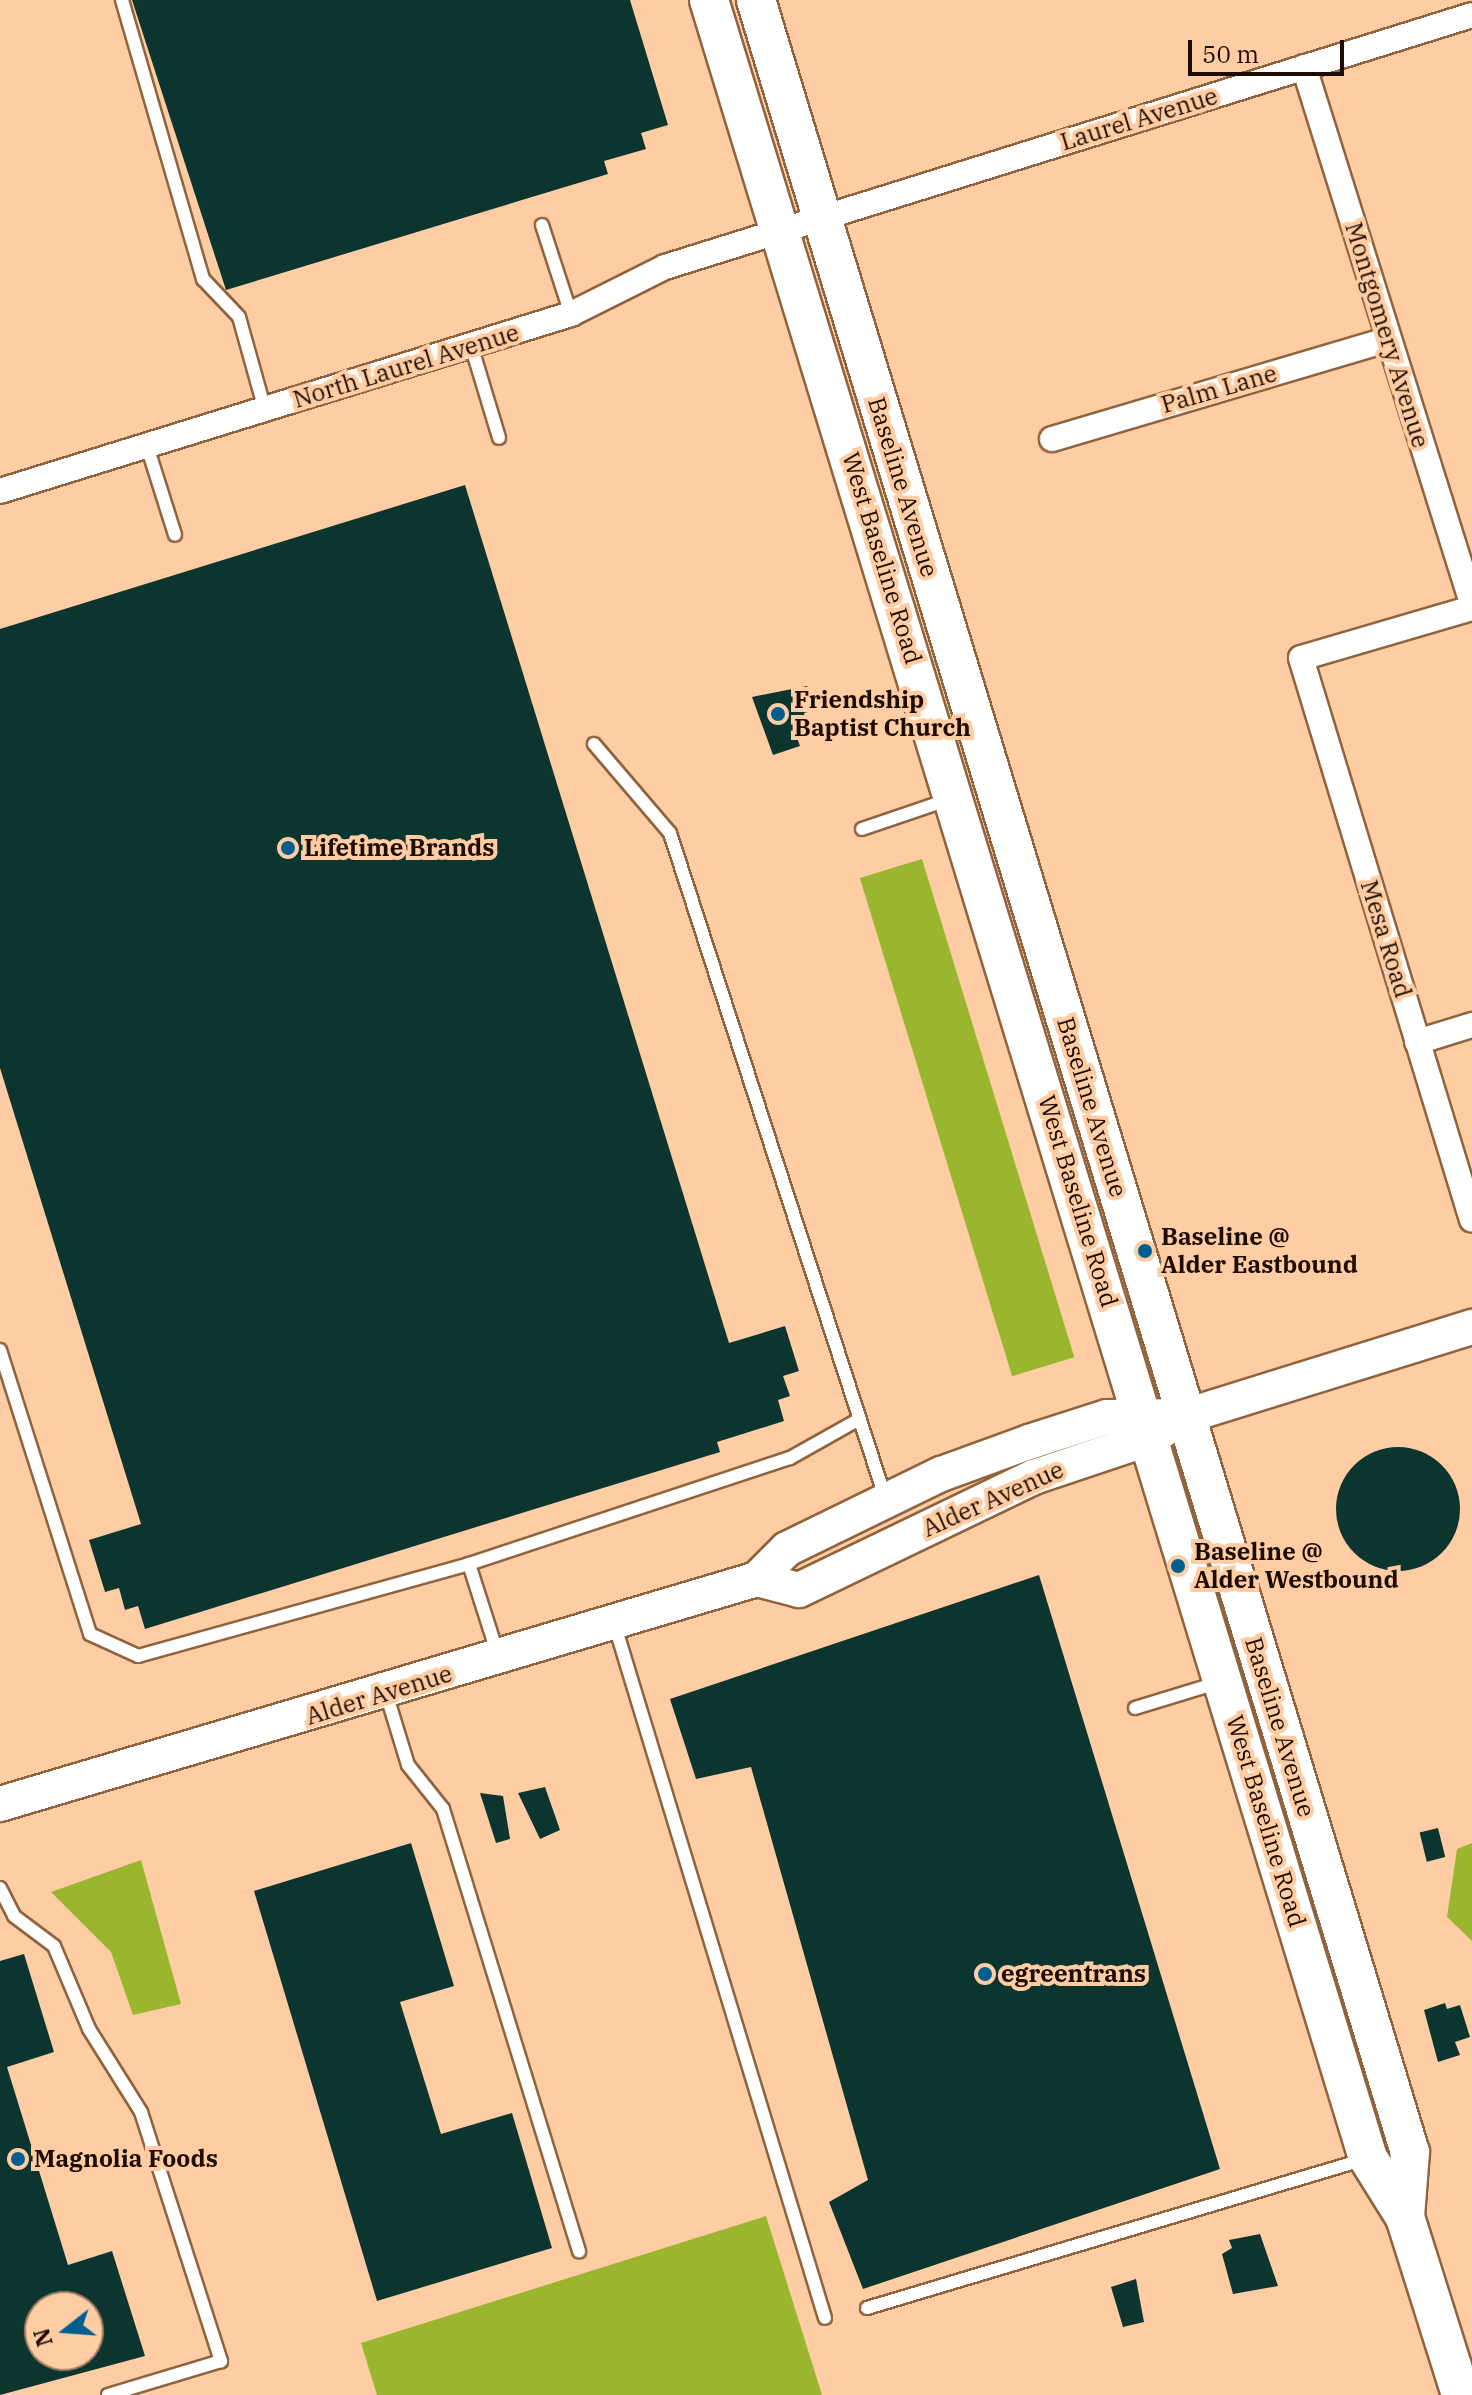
<!DOCTYPE html>
<style>
body{margin:0}
#map{position:relative;width:1472px;height:2395px;overflow:hidden;background:#ffcda4;font-family:"IBM Plex Serif",serif}
div>[style]{position:absolute}
.water>*{inset:0;background:#9ab62f;transform-origin:0 0}
.building>*{inset:0;background:#0c352f;transform-origin:0 0}
.round{border-radius:50%}
.roads{filter:drop-shadow(2px 0 #8f633d) drop-shadow(-2px 0 #8f633d) drop-shadow(0 2px #8f633d) drop-shadow(0 -2px #8f633d)}
.lane>*{height:12px;margin:-6px;padding:0 6px;transform-origin:6px;border-radius:6px;background:#fff}
.street>*{height:24px;margin:-12px;padding:0 12px;transform-origin:12px;border-radius:12px;background:#fff}
.secondary>*{height:34px;margin:-17px;padding:0 17px;transform-origin:17px;border-radius:17px;background:#fff}
.primary>*{height:38px;margin:-19px;padding:0 19px;transform-origin:19px;border-radius:19px;background:#fff}
.dots>*{width:22px;height:22px;translate:-50% -50%;box-sizing:border-box;border:4px solid #ffcda4;border-radius:50%}
span{translate:-50% -50%;white-space:nowrap;text-align:center;line-height:1.15;-webkit-text-stroke:8px #ffcda4;paint-order:stroke}
.street-label{font-size:24px;color:#1d0c01}
.poi-label{font-size:24px;color:#1d0c01;font-weight:700}
.left{translate:0 -50%;text-align:left}
.north{position:absolute;left:24px;top:2291px;width:80px;height:80px;box-sizing:border-box;background:#ffcda4;border:2px solid #a58063;border-radius:50%;rotate:253deg;font-size:22px;font-weight:700;line-height:32px;text-align:center;color:#1d0c01}
.north::after{content:'';display:block;margin:auto;width:28px;height:36px;background:#005f8f;clip-path:polygon(50% 0,100% 100%,50% 72%,0 100%)}
.scale{position:absolute;left:1188px;top:40px;width:156px;height:36px;box-sizing:border-box;border:4px solid #1d0c01;border-top:0;padding-left:10px;font-size:24px;line-height:28px;white-space:nowrap;color:#1d0c01;-webkit-text-stroke:6px #ffcda4;paint-order:stroke}
</style>
<div id="map">
<div class="water">
<i style="left:922px;top:859px;width:521px;height:65px;rotate:73deg"></i>
<i style="clip-path:polygon(1472px 1843px,1472px 1941px,1447px 1917px,1457px 1849px)"></i>
<i style="clip-path:polygon(141px 1860px,181px 2004px,133px 2015px,111px 1952px,51px 1892px)"></i>
<i style="clip-path:polygon(766px 2216px,822px 2395px,377px 2395px,361px 2343px)"></i>
</div>
<div class="building">
<i style="clip-path:polygon(132px 0,630px 0,668px 125px,641px 133px,646px 149px,604px 161px,608px 174px,226px 290px)"></i>
<i style="clip-path:polygon(465px 485px,729px 1343px,785px 1326px,799px 1371px,783px 1376px,790px 1396px,778px 1400px,784px 1421px,717px 1442px,720px 1452px,145px 1629px,138px 1606px,125px 1610px,119px 1588px,105px 1592px,89px 1540px,141px 1524px,0 1068px,0 629px)"></i>
<i style="clip-path:polygon(807px 686px,815px 710px,804px 713px,807px 725px,794px 729px,800px 746px,773px 755px,752px 697px)"></i>
<i class="round" style="left:1336px;top:1447px;width:124px;height:124px"></i>
<i style="clip-path:polygon(1039px 1575px,1220px 2169px,863px 2289px,829px 2202px,868px 2180px,751px 1767px,696px 1779px,670px 1699px)"></i>
<i style="clip-path:polygon(545px 1787px,560px 1830px,540px 1839px,518px 1793px)"></i>
<i style="clip-path:polygon(480px 1793px,503px 1796px,510px 1839px,496px 1843px)"></i>
<i style="left:1438px;top:1828px;width:30px;height:19px;rotate:76deg"></i>
<i style="clip-path:polygon(411px 1843px,454px 1986px,400px 2002px,441px 2134px,512px 2113px,552px 2248px,377px 2301px,254px 1891px)"></i>
<i style="clip-path:polygon(evenodd,24px 1954px,54px 2052px,7px 2067px,68px 2265px,112px 2251px,145px 2356px,0 2395px,0 1961px,24px 1954px,40px 2307px,88px 2307px,88px 2355px,40px 2355px,40px 2307px)"></i>
<i style="clip-path:polygon(1445px 2003px,1447px 2009px,1460px 2005px,1470px 2037px,1455px 2042px,1460px 2055px,1438px 2062px,1424px 2010px)"></i>
<i style="clip-path:polygon(1260px 2234px,1278px 2286px,1233px 2294px,1222px 2254px,1232px 2248px,1229px 2240px)"></i>
<i style="clip-path:polygon(1136px 2279px,1144px 2322px,1123px 2327px,1111px 2287px)"></i>
</div>
<div class="roads">
<div class="lane">
<i style="left:122px;top:0;width:291px;rotate:73.8deg"></i>
<i style="left:203px;top:279px;width:52px;rotate:46.5deg"></i>
<i style="left:239px;top:317px;width:97px;rotate:74.4deg"></i>
<i style="left:542px;top:225px;width:94px;rotate:72deg"></i>
<i style="left:471px;top:345px;width:97px;rotate:73.2deg"></i>
<i style="left:147px;top:446px;width:93px;rotate:72.5deg"></i>
<i style="left:594px;top:744px;width:117px;rotate:49.5deg"></i>
<i style="left:670px;top:833px;width:698px;rotate:72.06deg"></i>
<i style="left:862px;top:829px;width:93px;rotate:-18.8deg"></i>
<i style="left:0;top:1350px;width:298px;rotate:72.4deg"></i>
<i style="left:90px;top:1634px;width:53px;rotate:24.6deg"></i>
<i style="left:138px;top:1656px;width:344px;rotate:-15.5deg"></i>
<i style="left:469px;top:1564px;width:338px;rotate:-18.3deg"></i>
<i style="left:790px;top:1458px;width:76px;rotate:-29.3deg"></i>
<i style="left:469px;top:1564px;width:96px;rotate:72.3deg"></i>
<i style="left:615px;top:1626px;width:723px;rotate:73.12deg"></i>
<i style="left:386px;top:1693px;width:75px;rotate:73deg"></i>
<i style="left:408px;top:1765px;width:56px;rotate:51.5deg"></i>
<i style="left:443px;top:1809px;width:463px;rotate:72.9deg"></i>
<i style="left:1135px;top:1708px;width:89px;rotate:-17deg"></i>
<i style="left:0;top:1888px;width:31px;rotate:63deg"></i>
<i style="left:14px;top:1916px;width:50px;rotate:36.9deg"></i>
<i style="left:54px;top:1946px;width:90px;rotate:67.1deg"></i>
<i style="left:89px;top:2029px;width:98px;rotate:57.9deg"></i>
<i style="left:141px;top:2112px;width:262px;rotate:72.2deg"></i>
<i style="left:221px;top:2361px;width:118px;rotate:163.3deg"></i>
<i style="left:867px;top:2308px;width:517px;rotate:-16.65deg"></i>
</div>
<div class="street">
<i style="left:1304px;top:67px;width:562px;rotate:72.6deg"></i>
<i style="left:1052px;top:439px;width:349px;rotate:-16.5deg"></i>
<i style="left:0;top:491px;width:598px;rotate:-17.22deg"></i>
<i style="left:571px;top:314px;width:105px;rotate:-26.6deg"></i>
<i style="left:665px;top:267px;width:845px;rotate:-17.34deg"></i>
<i style="left:1472px;top:608px;width:178px;rotate:163.7deg"></i>
<i style="left:1301px;top:658px;width:587px;rotate:73.08deg"></i>
<i style="left:1417px;top:1042px;width:58px;rotate:-17.2deg"></i>
</div>
<div class="secondary">
<i style="left:757px;top:1579px;width:43px;rotate:14.7deg"></i>
<i style="left:799px;top:1590px;width:261px;rotate:-25.7deg"></i>
<i style="left:1034px;top:1477px;width:122px;rotate:-18.6deg"></i>
<i style="left:1150px;top:1438px;width:42px;rotate:-31.4deg"></i>
<i style="left:1186px;top:1416px;width:300px;rotate:-17.3deg"></i>
<i style="left:0;top:1804px;width:790px;rotate:-16.55deg"></i>
<i style="left:757px;top:1579px;width:42px;rotate:-45deg"></i>
<i style="left:787px;top:1549px;width:171px;rotate:-26deg"></i>
<i style="left:941px;top:1474px;width:94px;rotate:-20deg"></i>
<i style="left:1029px;top:1442px;width:82px;rotate:-17.8deg"></i>
<i style="left:1107px;top:1417px;width:79px;rotate:-0.7deg"></i>
</div>
<div class="primary">
<i style="left:709px;top:0;width:2256px;rotate:73.02deg"></i>
<i style="left:1368px;top:2158px;width:70px;rotate:57.9deg"></i>
<i style="left:1405px;top:2217px;width:187px;rotate:72.5deg"></i>
<i style="left:756px;top:0;width:2249px;rotate:73.1deg"></i>
<i style="left:1410px;top:2152px;width:65px;rotate:94.4deg"></i>
</div>
</div>
<div class="dots">
<i style="left:778px;top:714px;background:#005f8f"></i>
<i style="left:288px;top:848px;background:#005f8f"></i>
<i style="left:1145px;top:1251px;background:#005f8f"></i>
<i style="left:1178px;top:1566px;background:#005f8f"></i>
<i style="left:985px;top:1974px;background:#005f8f"></i>
<i style="left:18px;top:2159px;background:#005f8f"></i>
</div>
<div class="street-label">
<span style="left:1139px;top:119px;rotate:-17deg">Laurel Avenue</span>
<span style="left:1387px;top:335px;rotate:73deg">Montgomery Avenue</span>
<span style="left:406px;top:366px;rotate:-17deg">North Laurel Avenue</span>
<span style="left:1219px;top:389px;rotate:-16deg">Palm Lane</span>
<span style="left:903px;top:487px;rotate:73deg">Baseline Avenue</span>
<span style="left:882px;top:558px;rotate:73deg">West Baseline Road</span>
<span style="left:1386px;top:939px;rotate:73deg">Mesa Road</span>
<span style="left:1092px;top:1107px;rotate:73deg">Baseline Avenue</span>
<span style="left:1078px;top:1201px;rotate:73deg">West Baseline Road</span>
<span style="left:993px;top:1499px;rotate:-24deg">Alder Avenue</span>
<span style="left:379px;top:1695px;rotate:-17deg">Alder Avenue</span>
<span style="left:1280px;top:1727px;rotate:73deg">Baseline Avenue</span>
<span style="left:1266px;top:1821px;rotate:73deg">West Baseline Road</span>
</div>
<div class="poi-label">
<span class="left" style="left:794px;top:714px">Friendship<br>Baptist Church</span>
<span class="left" style="left:304px;top:848px">Lifetime Brands</span>
<span class="left" style="left:1161px;top:1251px">Baseline @<br>Alder Eastbound</span>
<span class="left" style="left:1194px;top:1566px">Baseline @<br>Alder Westbound</span>
<span class="left" style="left:1001px;top:1974px">egreentrans</span>
<span class="left" style="left:34px;top:2159px">Magnolia Foods</span>
</div>
<div class="north">N</div>
<div class="scale">50 m</div>
</div>
